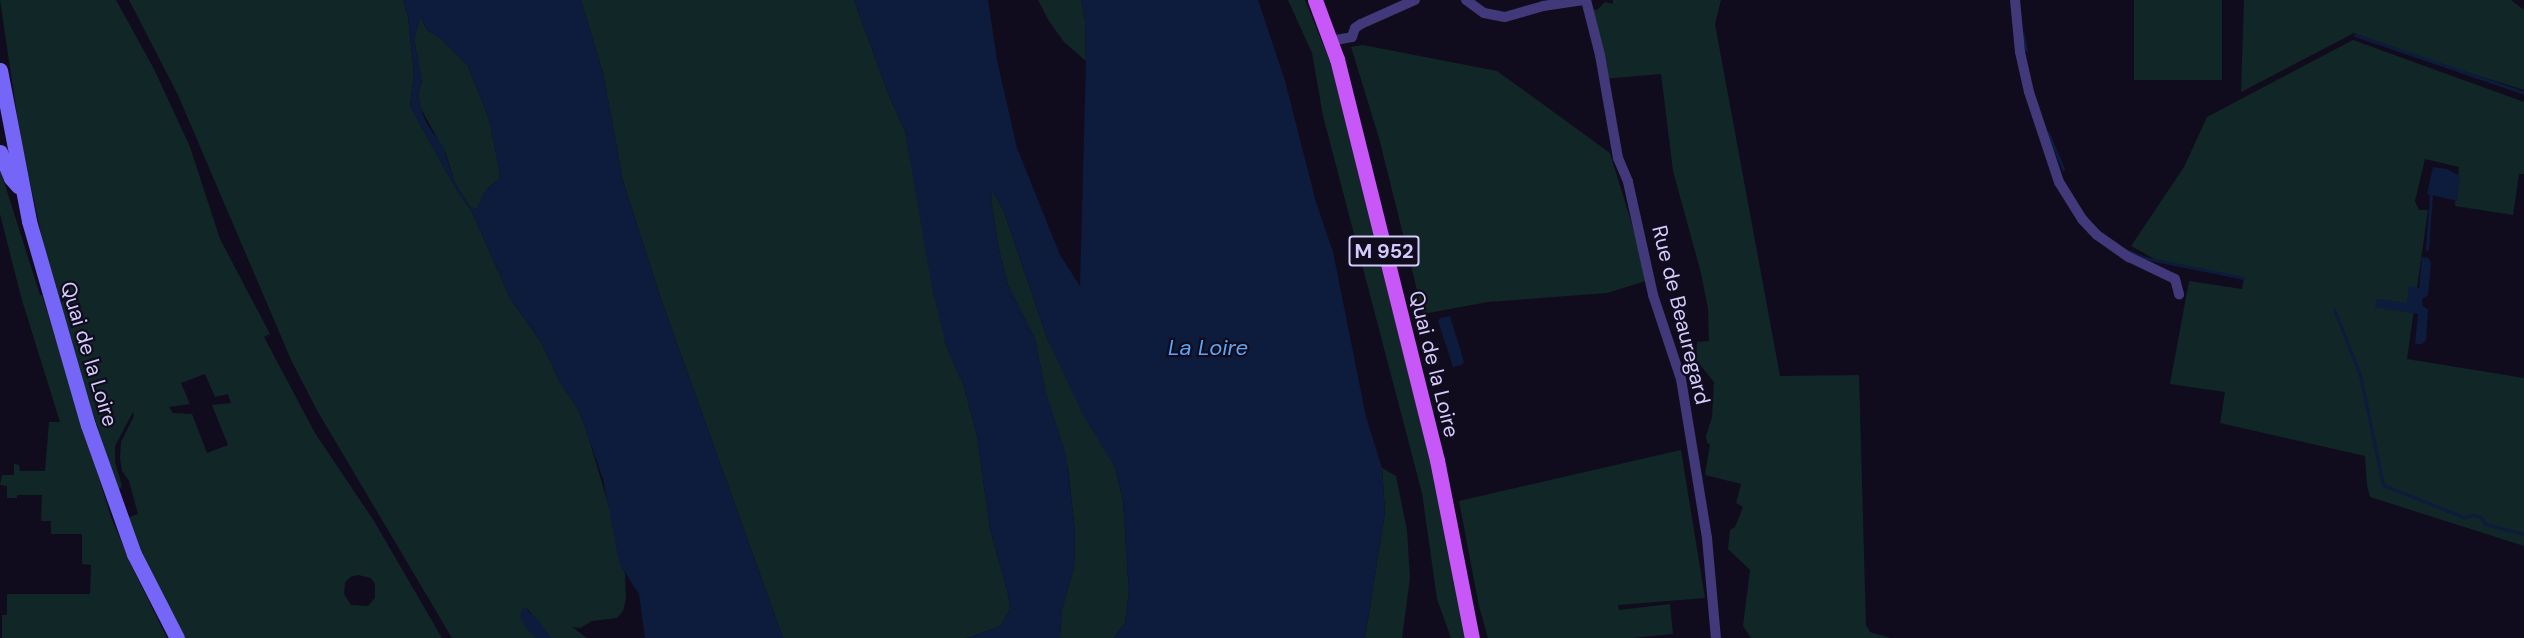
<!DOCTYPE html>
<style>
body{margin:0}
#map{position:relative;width:2524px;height:638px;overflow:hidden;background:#110c1d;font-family:"DM Sans",sans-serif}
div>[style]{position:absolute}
.green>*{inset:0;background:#102627;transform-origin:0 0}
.water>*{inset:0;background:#0d1b3c}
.stream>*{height:3px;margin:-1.5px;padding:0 1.5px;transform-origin:1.5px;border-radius:1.5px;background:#0d1b3c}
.minor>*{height:10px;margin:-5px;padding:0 5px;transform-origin:5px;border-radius:5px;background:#41397a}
.secondary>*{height:15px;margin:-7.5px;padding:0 7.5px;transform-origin:7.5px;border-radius:7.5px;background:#7566f8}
.primary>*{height:15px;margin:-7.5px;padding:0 7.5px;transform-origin:7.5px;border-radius:7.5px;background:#c857f8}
span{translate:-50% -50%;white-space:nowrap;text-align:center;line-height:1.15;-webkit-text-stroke:4.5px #110c1d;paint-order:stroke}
.shield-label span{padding:2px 4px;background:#110c1d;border:2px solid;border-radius:4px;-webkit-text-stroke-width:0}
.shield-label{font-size:20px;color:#d4cbfd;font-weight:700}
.street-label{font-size:21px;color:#d4cbfd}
.water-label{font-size:22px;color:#5da5f8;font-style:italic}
</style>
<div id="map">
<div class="green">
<i style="clip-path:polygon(evenodd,0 0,116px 0,154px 69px,190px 147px,220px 239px,270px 334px,264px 337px,315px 433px,374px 521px,442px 638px,183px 638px,140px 553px,126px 513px,130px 517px,138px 514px,129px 481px,122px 471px,120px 458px,121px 442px,134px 416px,133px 412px,115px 446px,115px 462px,122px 486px,118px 491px,54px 292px,21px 142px,0 0,205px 374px,215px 397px,228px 394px,231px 403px,212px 405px,228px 445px,207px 453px,192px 414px,173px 413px,169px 407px,190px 404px,181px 383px,205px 374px,0 0,358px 575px,371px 578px,375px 584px,375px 598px,368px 606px,351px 605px,344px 594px,345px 583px,350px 577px,358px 575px)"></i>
<i style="clip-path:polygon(129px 0,403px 0,408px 17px,414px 73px,410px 106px,455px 187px,472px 212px,510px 298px,542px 344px,559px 380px,579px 411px,588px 436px,611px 513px,618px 555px,625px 574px,626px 599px,623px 611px,617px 618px,592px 621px,580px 628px,572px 627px,587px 638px,551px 638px,527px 608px,537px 638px,452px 638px,318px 412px,292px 362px,178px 95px)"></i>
<i style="clip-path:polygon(581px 0,854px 0,889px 96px,905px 131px,946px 345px,964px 387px,977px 435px,990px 529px,1008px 594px,1010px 609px,1001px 626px,967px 638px,783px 638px,661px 299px,623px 181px,603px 73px)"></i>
<i style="clip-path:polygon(1038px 0,1081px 0,1085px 21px,1086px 61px,1064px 42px,1049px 21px)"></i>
<i style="clip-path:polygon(1288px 0,1305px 0,1330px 61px,1438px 492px,1467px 638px,1451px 638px,1437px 599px,1422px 493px,1323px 116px,1312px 53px)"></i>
<i style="clip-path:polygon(1613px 0,1721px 0,1715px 24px,1780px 376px,1859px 375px,1866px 625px,1870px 632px,1891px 638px,1751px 638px,1743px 626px,1750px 570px,1728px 549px,1730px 530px,1735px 527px,1743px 507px,1736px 503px,1741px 484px,1705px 475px,1710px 444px,1707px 443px,1706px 436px,1712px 417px,1714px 382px,1696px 360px,1697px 342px,1709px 341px,1708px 309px,1701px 273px,1673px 171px,1661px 74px,1603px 79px,1587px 8px,1597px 10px,1605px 2px,1613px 4px)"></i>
<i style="left:2134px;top:0;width:88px;height:80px"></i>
<i style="clip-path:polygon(2244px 0,2511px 0,2524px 10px,2524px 90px,2431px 61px,2354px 33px,2241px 92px)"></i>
<i style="clip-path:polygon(420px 16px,427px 30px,440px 38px,468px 66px,489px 119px,500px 173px,499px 179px,488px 188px,477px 209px,470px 207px,455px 183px,446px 154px,420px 107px,418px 93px,422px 82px,414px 40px)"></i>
<i style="clip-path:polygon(2353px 40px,2524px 102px,2524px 174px,2519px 174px,2513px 215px,2455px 206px,2459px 167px,2425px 159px,2415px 201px,2419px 210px,2428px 210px,2407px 359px,2524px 378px,2524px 546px,2370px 497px,2367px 485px,2365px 456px,2220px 423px,2225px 392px,2170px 384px,2189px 281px,2242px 289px,2244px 278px,2160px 262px,2131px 246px,2184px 167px,2207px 117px)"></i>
<i style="clip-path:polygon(1363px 45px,1497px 71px,1610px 153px,1649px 280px,1607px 293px,1488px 302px,1423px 314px,1379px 138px,1351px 47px)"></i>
<i style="clip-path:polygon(0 169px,40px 295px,42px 295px,111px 517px,132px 567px,167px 638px,2px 638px,2px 615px,7px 615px,7px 594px,90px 594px,91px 565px,82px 564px,82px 534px,51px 534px,51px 521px,41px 521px,42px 495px,17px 495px,17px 498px,7px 498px,7px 486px,0 485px,2px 475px,14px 475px,14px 464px,19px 465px,20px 471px,45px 471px,49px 422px,60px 422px,21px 297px,0 214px)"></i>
<i style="clip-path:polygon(992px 190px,1003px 209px,1047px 338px,1115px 467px,1123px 500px,1129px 592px,1125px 623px,1114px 638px,1060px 638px,1062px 609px,1074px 568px,1075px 532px,1068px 468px,1045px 389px,1035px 339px,1008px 285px,999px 250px,991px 199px)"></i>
<i style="clip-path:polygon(1681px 450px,1705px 598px,1618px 605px,1619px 610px,1670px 604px,1673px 634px,1633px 638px,1488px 638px,1479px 606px,1459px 501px)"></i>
<i style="clip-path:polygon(1382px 468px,1396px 476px,1407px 530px,1410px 578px,1402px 638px,1365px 638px,1385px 512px)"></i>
</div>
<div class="water">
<i style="clip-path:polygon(evenodd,403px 0,581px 0,603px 73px,623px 181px,661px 299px,783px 638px,645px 638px,639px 594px,620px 565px,603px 479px,579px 411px,559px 380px,542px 344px,510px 298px,472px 212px,455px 187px,410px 106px,414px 73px,408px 17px,403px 0,421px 17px,427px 30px,440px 38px,468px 66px,489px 119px,500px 173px,499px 179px,484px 192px,477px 209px,470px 207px,455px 183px,443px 147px,427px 124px,420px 107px,418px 93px,422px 81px,414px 40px,421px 17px)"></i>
<i style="clip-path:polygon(854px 0,988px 0,997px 60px,1017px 148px,1060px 255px,1080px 286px,1086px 61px,1085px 21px,1081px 0,1258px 0,1285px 81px,1316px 202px,1333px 252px,1366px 417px,1382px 468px,1385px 512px,1365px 638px,1114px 638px,1125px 623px,1129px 592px,1123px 500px,1115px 467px,1083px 415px,1047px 338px,1003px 209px,992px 191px,991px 199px,999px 250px,1008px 285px,1035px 339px,1045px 389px,1066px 454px,1075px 532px,1074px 568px,1062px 609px,1060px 638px,967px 638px,1001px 626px,1010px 609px,1008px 594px,990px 529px,977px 435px,964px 387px,946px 345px,933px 293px,905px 131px,889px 96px)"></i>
<i style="clip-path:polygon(2433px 167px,2447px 169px,2460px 176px,2457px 201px,2427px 194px)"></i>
<i style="clip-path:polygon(2422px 257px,2428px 258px,2431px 263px,2428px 295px,2422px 299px,2423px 306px,2428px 310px,2426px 340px,2422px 344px,2415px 344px,2418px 314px,2375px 307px,2377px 299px,2407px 303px,2409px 286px,2419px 288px)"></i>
<i style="clip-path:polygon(1450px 316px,1464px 362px,1462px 365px,1453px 367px,1438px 321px,1440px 318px)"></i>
<i style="clip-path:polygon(524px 607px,539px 621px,551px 638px,537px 638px,525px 627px,520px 616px)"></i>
</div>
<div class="stream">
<i style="left:2023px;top:34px;width:16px;rotate:79deg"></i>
<i style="left:2355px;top:35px;width:179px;rotate:18.9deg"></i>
<i style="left:2048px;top:133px;width:39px;rotate:67deg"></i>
<i style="left:2427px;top:249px;width:54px;rotate:-85.8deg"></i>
<i style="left:2129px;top:251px;width:17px;rotate:24deg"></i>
<i style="left:2145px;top:258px;width:101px;rotate:11.4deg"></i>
<i style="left:2334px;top:309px;width:71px;rotate:68.5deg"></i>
<i style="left:2360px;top:375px;width:112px;rotate:78.2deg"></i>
<i style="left:2383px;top:485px;width:87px;rotate:21.6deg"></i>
<i style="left:2464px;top:517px;width:10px;rotate:-11deg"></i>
<i style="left:2474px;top:515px;width:7px;rotate:16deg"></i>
<i style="left:2481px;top:517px;width:8px;rotate:60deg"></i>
<i style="left:2485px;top:524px;width:40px;rotate:14.4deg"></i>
</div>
<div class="minor">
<i style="left:1466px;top:0;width:22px;rotate:36deg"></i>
<i style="left:1484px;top:13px;width:21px;rotate:11deg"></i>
<i style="left:1505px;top:17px;width:40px;rotate:-16deg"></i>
<i style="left:1543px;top:6px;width:41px;rotate:-8.3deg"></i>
<i style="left:1586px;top:0;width:57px;rotate:75.7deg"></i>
<i style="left:1600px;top:55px;width:105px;rotate:80.1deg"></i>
<i style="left:1618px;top:158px;width:26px;rotate:67deg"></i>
<i style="left:1628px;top:182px;width:116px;rotate:77.5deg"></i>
<i style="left:1653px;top:295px;width:89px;rotate:71.6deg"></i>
<i style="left:1681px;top:379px;width:161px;rotate:80.7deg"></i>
<i style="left:1707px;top:538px;width:100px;rotate:84.9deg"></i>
<i style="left:2015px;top:0;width:52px;rotate:84.5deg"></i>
<i style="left:2020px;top:52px;width:41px;rotate:77.3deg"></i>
<i style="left:2029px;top:92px;width:95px;rotate:71.6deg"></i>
<i style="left:2059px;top:182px;width:44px;rotate:58.1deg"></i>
<i style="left:2082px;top:219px;width:22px;rotate:47deg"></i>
<i style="left:2097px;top:235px;width:39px;rotate:35deg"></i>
<i style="left:2129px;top:257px;width:51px;rotate:25.6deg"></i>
<i style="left:2175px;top:279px;width:16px;rotate:75deg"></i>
<i style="left:1330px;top:41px;width:22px;rotate:-10deg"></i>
<i style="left:1352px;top:37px;width:9px;rotate:-72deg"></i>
<i style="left:1355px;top:28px;width:7px;rotate:-34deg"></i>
<i style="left:1361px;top:24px;width:59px;rotate:-24deg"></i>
</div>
<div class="secondary">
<i style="left:0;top:70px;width:154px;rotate:79.1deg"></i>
<i style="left:29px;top:221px;width:212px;rotate:73.9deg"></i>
<i style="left:88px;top:425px;width:137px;rotate:70.4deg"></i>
<i style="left:134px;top:554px;width:94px;rotate:62.9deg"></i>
<i style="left:0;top:152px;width:28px;rotate:67deg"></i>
<i style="left:11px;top:178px;width:11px;rotate:49deg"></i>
</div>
<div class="primary">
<i style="left:1315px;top:0;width:63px;rotate:69.6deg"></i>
<i style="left:1337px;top:59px;width:413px;rotate:76deg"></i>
<i style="left:1437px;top:460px;width:181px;rotate:78.9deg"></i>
</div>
<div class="shield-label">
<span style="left:1384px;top:251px">M 952</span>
</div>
<div class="street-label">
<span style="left:1681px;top:315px;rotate:76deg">Rue de Beauregard</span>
<span style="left:89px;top:354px;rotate:73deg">Quai de la Loire</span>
<span style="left:1434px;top:364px;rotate:76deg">Quai de la Loire</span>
</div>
<div class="water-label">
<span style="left:1208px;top:348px">La Loire</span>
</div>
</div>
